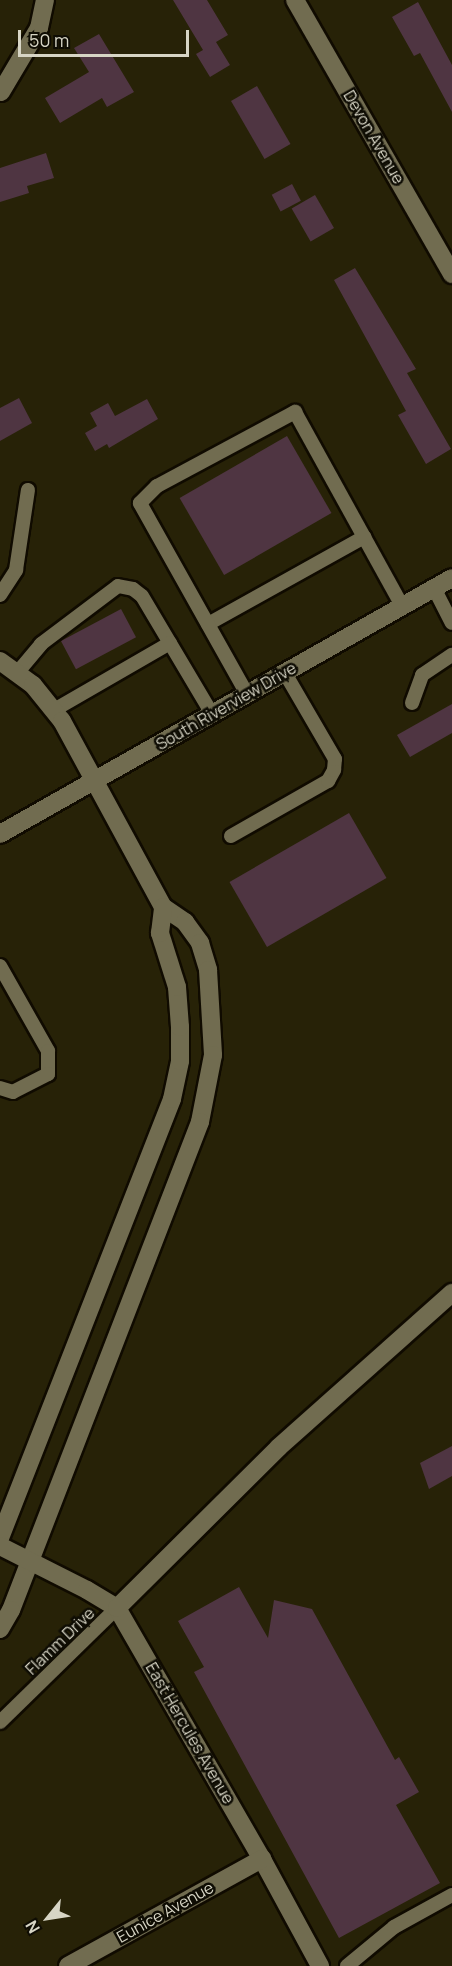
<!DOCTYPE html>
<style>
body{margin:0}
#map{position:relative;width:452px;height:1966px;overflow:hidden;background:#272207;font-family:Manrope,sans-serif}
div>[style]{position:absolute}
.building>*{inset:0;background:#4f3542;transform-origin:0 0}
.roads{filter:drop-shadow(2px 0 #100b00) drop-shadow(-2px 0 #100b00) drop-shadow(0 2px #100b00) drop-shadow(0 -2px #100b00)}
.lane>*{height:14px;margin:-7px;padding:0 7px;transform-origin:7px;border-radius:7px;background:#716c50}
.street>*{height:18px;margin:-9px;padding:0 9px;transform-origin:9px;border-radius:9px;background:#716c50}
.secondary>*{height:18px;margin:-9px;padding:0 9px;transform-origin:9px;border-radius:9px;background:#716c50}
span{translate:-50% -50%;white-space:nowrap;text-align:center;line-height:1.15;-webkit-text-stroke:5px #0e0c03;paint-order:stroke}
.street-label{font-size:16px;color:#d7d5c5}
.north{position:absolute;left:18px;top:1888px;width:60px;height:60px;-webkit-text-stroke:4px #0e0c03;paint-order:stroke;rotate:240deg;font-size:16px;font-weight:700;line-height:24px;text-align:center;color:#d7d5c5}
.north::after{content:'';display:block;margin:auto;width:21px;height:27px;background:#d7d5c5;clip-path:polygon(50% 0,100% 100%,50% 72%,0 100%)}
.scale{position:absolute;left:18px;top:30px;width:171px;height:27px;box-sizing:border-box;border:3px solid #d7d5c5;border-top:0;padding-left:8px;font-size:18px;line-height:21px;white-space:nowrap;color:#d7d5c5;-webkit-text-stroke:4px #0e0c03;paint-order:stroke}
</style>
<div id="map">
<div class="building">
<i style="clip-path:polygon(173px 0,207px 0,228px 35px,216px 42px,230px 65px,210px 77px,196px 54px,203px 50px)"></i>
<i style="clip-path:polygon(418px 2px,452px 65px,452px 112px,420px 53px,414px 56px,392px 17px)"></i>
<i style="clip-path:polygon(99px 34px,134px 92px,107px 107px,102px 98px,60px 123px,45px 98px,89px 72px,74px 48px)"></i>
<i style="left:257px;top:86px;width:67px;height:30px;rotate:60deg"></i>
<i style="clip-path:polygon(46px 153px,54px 178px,27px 186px,29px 193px,0 202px,0 168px)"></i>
<i style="left:292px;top:184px;width:19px;height:23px;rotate:62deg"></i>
<i style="left:315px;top:195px;width:38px;height:27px;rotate:60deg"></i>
<i style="clip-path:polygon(355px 268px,416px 369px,407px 373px,451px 449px,426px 464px,398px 415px,406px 411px,334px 280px)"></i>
<i style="clip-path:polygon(19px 398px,32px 423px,0 441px,0 408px)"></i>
<i style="clip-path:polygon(147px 399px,158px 419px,109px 448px,107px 444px,95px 451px,85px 433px,97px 426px,90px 413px,108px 403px,115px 416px)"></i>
<i style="left:287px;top:436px;width:89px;height:124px;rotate:60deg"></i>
<i style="left:121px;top:609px;width:32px;height:68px;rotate:62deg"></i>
<i style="clip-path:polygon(452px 704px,452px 733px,410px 757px,397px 735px)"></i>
<i style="left:349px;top:813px;width:75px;height:138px;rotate:60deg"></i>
<i style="clip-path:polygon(452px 1446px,452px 1476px,429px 1489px,420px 1463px)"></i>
<i style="clip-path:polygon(239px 1587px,268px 1638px,274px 1600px,312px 1609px,395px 1760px,399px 1757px,419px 1792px,396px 1805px,440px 1883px,339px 1938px,194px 1672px,204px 1667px,178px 1621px)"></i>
</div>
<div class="roads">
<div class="lane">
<i style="left:434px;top:588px;width:39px;rotate:63deg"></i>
<i style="left:0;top:595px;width:30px;rotate:-57deg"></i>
<i style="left:16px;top:570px;width:81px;rotate:-81.5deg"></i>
<i style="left:208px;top:624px;width:179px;rotate:-29.1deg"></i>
<i style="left:17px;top:673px;width:38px;rotate:-50deg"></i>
<i style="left:41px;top:644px;width:96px;rotate:-37deg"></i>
<i style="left:118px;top:586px;width:15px;rotate:11deg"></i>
<i style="left:133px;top:589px;width:11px;rotate:38deg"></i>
<i style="left:142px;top:596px;width:137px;rotate:59.3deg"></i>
<i style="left:247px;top:694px;width:219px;rotate:-119.3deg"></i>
<i style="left:140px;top:503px;width:24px;rotate:-45deg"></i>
<i style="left:157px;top:486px;width:157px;rotate:-28.2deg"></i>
<i style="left:295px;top:412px;width:222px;rotate:61.1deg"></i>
<i style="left:412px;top:703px;width:30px;rotate:-70deg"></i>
<i style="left:422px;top:675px;width:36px;rotate:-34deg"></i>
<i style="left:54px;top:710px;width:134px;rotate:-30deg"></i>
<i style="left:231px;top:836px;width:112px;rotate:-29.6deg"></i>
<i style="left:328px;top:781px;width:13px;rotate:-61deg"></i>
<i style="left:334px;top:770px;width:11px;rotate:-85deg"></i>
<i style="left:335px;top:759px;width:99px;rotate:-120.2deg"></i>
<i style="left:0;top:966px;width:98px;rotate:60.5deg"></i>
<i style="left:48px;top:1051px;width:23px;rotate:90deg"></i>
<i style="left:48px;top:1074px;width:39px;rotate:153deg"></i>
<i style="left:13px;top:1092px;width:14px;rotate:-163deg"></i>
<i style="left:0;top:1722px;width:163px;rotate:-44.3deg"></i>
<i style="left:347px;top:1966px;width:61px;rotate:-39.7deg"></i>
<i style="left:394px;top:1927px;width:66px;rotate:-28.9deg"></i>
</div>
<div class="street">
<i style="left:295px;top:0;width:316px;rotate:60.2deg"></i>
<i style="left:1px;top:92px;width:74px;rotate:-59.3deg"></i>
<i style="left:39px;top:28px;width:29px;rotate:-78deg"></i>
<i style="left:0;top:661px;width:41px;rotate:36deg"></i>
<i style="left:33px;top:685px;width:46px;rotate:51.1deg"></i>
<i style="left:62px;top:721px;width:212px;rotate:61.5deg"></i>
<i style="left:163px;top:907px;width:27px;rotate:34deg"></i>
<i style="left:185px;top:922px;width:26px;rotate:54deg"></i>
<i style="left:200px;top:943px;width:28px;rotate:73deg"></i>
<i style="left:208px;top:970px;width:85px;rotate:86.6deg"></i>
<i style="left:213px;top:1055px;width:68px;rotate:101deg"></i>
<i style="left:200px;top:1122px;width:523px;rotate:111.17deg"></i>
<i style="left:11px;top:1610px;width:22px;rotate:120deg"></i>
<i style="left:0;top:1538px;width:471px;rotate:-68.6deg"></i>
<i style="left:172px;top:1099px;width:39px;rotate:-78deg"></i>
<i style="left:180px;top:1061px;width:34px;rotate:-90deg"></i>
<i style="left:180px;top:1027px;width:40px;rotate:-94.3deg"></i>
<i style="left:177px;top:987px;width:57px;rotate:-107.5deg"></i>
<i style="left:160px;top:933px;width:26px;rotate:-83deg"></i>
<i style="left:0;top:1546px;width:97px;rotate:26.8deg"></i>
<i style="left:87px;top:1590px;width:35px;rotate:31deg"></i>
<i style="left:117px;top:1608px;width:290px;rotate:60deg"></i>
<i style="left:262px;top:1859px;width:122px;rotate:61.5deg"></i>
<i style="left:117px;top:1608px;width:228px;rotate:-44.8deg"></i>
<i style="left:279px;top:1447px;width:232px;rotate:-41.7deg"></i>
<i style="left:68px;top:1966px;width:222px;rotate:-28.9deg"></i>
</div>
<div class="secondary">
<i style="left:0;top:834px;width:519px;rotate:-29.53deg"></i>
</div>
</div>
<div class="street-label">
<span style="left:374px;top:137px;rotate:60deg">Devon Avenue</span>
<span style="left:226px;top:706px;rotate:-30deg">South Riverview Drive</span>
<span style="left:60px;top:1641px;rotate:-44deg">Flamm Drive</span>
<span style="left:190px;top:1733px;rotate:60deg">East Hercules Avenue</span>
<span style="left:165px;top:1912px;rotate:-29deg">Eunice Avenue</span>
</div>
<div class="north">N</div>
<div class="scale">50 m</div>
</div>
